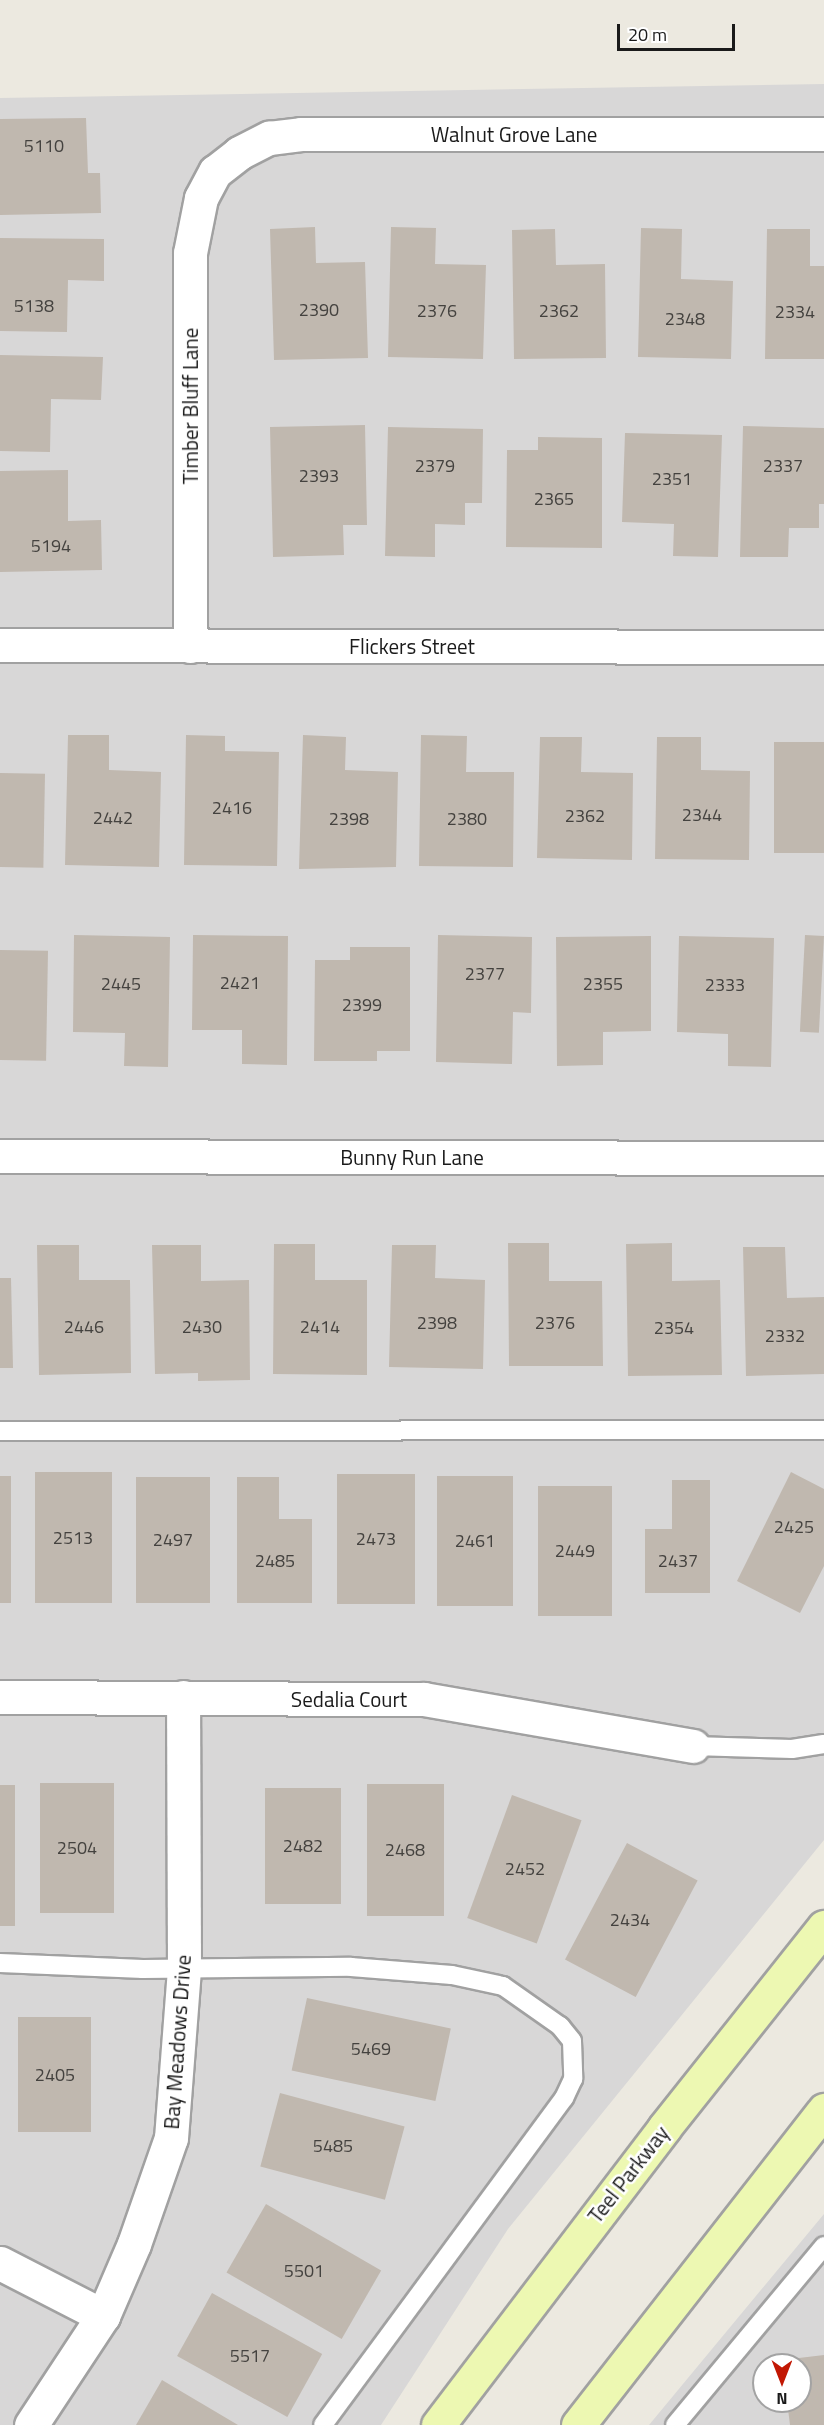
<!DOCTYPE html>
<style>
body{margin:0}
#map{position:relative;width:824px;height:2425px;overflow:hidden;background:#ece9e0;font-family:"Titillium Web",sans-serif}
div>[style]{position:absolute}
.residential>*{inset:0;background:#d8d7d7}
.building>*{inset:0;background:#c0b8af;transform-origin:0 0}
.roads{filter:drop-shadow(2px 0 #a1a1a1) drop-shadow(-2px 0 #a1a1a1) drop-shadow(0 2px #a1a1a1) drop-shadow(0 -2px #a1a1a1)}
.lane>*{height:18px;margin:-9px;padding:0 9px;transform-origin:9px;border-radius:9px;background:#fff}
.street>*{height:33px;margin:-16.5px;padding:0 16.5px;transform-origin:16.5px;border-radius:16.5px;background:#fff}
.secondary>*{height:33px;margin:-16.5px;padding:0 16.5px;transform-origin:16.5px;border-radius:16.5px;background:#edf8b2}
span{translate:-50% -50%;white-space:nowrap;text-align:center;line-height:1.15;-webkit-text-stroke:5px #fff;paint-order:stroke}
.number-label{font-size:18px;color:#44423f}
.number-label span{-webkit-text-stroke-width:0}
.street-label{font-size:21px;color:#1a1a1a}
.north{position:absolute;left:752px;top:2353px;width:60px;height:60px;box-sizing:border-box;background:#fff;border:2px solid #a3a3a3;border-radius:50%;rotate:180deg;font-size:16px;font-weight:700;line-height:24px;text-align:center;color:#1a1a1a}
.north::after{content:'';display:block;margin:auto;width:21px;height:27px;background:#c21703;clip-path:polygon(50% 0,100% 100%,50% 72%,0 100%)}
.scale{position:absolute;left:617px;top:24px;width:118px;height:27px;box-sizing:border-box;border:3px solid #1a1a1a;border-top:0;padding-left:8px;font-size:18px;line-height:21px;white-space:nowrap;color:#1a1a1a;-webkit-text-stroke:4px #fff;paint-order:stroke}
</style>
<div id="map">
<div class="residential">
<i style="clip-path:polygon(824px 84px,824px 1840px,508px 2229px,381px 2425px,0 2425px,0 98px)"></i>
<i style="clip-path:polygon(evenodd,824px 2214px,824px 2425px,649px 2425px,824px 2214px,764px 2365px,800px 2365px,800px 2401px,764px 2401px,764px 2365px)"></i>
</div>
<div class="building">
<i style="clip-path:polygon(86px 118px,88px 173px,100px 173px,101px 213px,0 215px,0 119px)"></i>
<i style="clip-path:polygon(315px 227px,316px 263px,365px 262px,368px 358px,274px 360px,270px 229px)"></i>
<i style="clip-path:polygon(391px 227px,436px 228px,435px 264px,486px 265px,483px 359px,388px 357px)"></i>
<i style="clip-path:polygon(641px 228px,682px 229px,681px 279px,733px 281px,731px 359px,638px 357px)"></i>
<i style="clip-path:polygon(555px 229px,556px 265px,605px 264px,606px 358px,514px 359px,512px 230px)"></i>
<i style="clip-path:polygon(767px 229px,810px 229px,810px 266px,824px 266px,824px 359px,765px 359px)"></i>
<i style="clip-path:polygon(0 238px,104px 239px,104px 281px,68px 280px,67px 332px,0 331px)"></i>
<i style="clip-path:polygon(0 355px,103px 357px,101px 400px,51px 399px,50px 452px,0 451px)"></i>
<i style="clip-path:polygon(365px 425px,367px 525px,343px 525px,344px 555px,273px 557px,270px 427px)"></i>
<i style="clip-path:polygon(743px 426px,824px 428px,824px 504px,819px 504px,819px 528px,789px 528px,788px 557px,740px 557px)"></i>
<i style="clip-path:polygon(388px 427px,483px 429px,482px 503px,465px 503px,465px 525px,435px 524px,435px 557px,385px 556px)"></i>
<i style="clip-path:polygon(625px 433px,722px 435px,718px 557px,673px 556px,674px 524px,622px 522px)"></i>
<i style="clip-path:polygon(538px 437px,602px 438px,602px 548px,506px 547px,507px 450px,538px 450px)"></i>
<i style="clip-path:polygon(68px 470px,68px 521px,101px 520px,102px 570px,0 572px,0 471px)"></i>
<i style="clip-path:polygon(68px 735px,109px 735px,109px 770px,161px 772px,159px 867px,65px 865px)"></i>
<i style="clip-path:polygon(186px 735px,225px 736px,225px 751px,279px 752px,277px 866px,184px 865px)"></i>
<i style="clip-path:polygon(303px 735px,346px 737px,345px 770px,398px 772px,396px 867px,299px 869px)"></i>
<i style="clip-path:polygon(421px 735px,467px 736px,466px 772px,514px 772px,513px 867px,419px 866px)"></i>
<i style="clip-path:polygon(540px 737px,582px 737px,581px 772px,633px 773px,632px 860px,537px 858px)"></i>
<i style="clip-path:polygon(657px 737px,701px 737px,701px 770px,750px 771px,749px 860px,655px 859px)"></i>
<i style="left:824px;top:742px;width:111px;height:50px;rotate:90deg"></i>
<i style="left:0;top:773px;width:45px;height:94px;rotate:1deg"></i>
<i style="clip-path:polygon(74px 935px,170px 937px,168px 1067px,124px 1066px,125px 1033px,73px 1032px)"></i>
<i style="clip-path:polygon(193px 935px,288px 936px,287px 1065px,242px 1064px,242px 1030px,192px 1030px)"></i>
<i style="clip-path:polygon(438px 935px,532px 937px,531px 1013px,513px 1012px,512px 1064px,436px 1062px)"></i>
<i style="left:805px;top:935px;width:19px;height:97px;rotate:3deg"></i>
<i style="clip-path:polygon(651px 936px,651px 1031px,603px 1032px,603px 1065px,557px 1066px,556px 937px)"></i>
<i style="clip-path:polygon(679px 936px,774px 938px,771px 1067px,728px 1066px,728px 1034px,677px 1032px)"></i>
<i style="clip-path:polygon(350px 947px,410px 947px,410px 1051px,377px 1051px,377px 1061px,314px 1061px,315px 960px,350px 960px)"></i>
<i style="left:0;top:950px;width:48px;height:110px;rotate:1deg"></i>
<i style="clip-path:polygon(508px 1243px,549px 1243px,549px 1281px,602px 1281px,603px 1366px,509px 1366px)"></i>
<i style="clip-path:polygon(672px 1243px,672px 1281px,720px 1280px,722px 1375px,628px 1376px,626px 1244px)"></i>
<i style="clip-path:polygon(274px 1244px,315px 1244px,315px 1280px,367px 1280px,367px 1375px,273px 1374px)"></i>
<i style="clip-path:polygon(37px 1245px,79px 1245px,79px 1280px,130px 1280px,131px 1373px,39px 1375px)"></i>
<i style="clip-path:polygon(152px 1245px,201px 1245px,201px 1281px,249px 1280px,250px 1380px,198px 1381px,198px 1373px,155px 1374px)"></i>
<i style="clip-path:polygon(392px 1245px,436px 1245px,435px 1278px,485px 1280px,483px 1369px,389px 1367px)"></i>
<i style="clip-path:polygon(743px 1247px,785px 1247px,787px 1298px,824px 1297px,824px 1374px,746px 1376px)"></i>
<i style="clip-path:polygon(0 1278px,11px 1278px,13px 1368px,0 1368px)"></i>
<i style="left:35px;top:1472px;width:77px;height:131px"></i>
<i style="clip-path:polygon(791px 1472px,824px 1489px,824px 1566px,800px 1613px,737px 1581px)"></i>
<i style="left:337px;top:1474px;width:78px;height:130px"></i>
<i style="left:0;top:1476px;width:11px;height:127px"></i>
<i style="left:437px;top:1476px;width:76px;height:130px"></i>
<i style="left:136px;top:1477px;width:74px;height:126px"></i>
<i style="clip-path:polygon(237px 1477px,279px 1477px,279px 1519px,312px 1519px,312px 1603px,237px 1603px)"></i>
<i style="clip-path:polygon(672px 1480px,710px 1480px,710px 1593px,645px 1593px,645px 1529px,672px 1529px)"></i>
<i style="left:538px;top:1486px;width:74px;height:130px"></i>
<i style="left:40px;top:1783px;width:74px;height:130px"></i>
<i style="left:367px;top:1784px;width:77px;height:132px"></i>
<i style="left:0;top:1785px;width:15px;height:141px"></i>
<i style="left:265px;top:1788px;width:76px;height:116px"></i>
<i style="left:512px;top:1795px;width:74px;height:131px;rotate:20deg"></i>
<i style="left:627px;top:1843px;width:80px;height:132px;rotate:28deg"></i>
<i style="left:307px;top:1998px;width:147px;height:74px;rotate:12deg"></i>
<i style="left:18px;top:2017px;width:73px;height:115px"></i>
<i style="left:280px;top:2093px;width:129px;height:76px;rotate:15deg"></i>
<i style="left:266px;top:2204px;width:133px;height:79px;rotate:30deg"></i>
<i style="left:212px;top:2293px;width:126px;height:72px;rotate:29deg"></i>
<i style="clip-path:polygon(824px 2355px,824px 2425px,790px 2425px,787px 2401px,800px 2401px,800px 2365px,783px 2365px,782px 2360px)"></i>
<i style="clip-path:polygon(162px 2380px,238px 2425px,136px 2425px)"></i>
</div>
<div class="roads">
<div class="lane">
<i style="left:0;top:1431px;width:824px;rotate:-0.07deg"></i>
<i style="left:693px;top:1746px;width:99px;rotate:1.7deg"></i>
<i style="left:792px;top:1749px;width:32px;rotate:-9deg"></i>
<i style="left:0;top:1963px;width:143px;rotate:2.4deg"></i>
<i style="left:143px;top:1969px;width:208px;rotate:-0.6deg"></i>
<i style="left:351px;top:1967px;width:101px;rotate:4.5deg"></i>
<i style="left:452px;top:1975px;width:52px;rotate:12.2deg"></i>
<i style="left:503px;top:1986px;width:70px;rotate:35.1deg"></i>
<i style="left:560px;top:2026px;width:19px;rotate:51deg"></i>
<i style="left:572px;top:2041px;width:38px;rotate:88deg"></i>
<i style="left:573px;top:2079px;width:21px;rotate:115deg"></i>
<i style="left:564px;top:2098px;width:406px;rotate:126.4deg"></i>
<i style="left:675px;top:2425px;width:233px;rotate:-50.2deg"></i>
</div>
<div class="street">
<i style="left:0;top:645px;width:824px;rotate:0.14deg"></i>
<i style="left:190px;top:646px;width:393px;rotate:-90deg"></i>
<i style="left:190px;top:253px;width:56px;rotate:-78.7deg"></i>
<i style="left:201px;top:198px;width:30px;rotate:-62deg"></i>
<i style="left:215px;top:172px;width:31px;rotate:-38deg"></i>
<i style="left:239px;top:153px;width:34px;rotate:-27deg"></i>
<i style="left:269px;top:138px;width:32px;rotate:-7deg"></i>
<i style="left:301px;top:134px;width:523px"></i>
<i style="left:0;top:1156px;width:824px;rotate:0.14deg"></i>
<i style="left:0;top:1697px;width:424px;rotate:0.3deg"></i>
<i style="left:424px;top:1699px;width:273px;rotate:9.9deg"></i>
<i style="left:0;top:2263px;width:116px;rotate:27.2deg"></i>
<i style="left:31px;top:2425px;width:131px;rotate:-56.6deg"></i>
<i style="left:103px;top:2316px;width:78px;rotate:-66.7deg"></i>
<i style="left:134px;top:2244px;width:112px;rotate:-70.8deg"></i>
<i style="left:171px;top:2138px;width:169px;rotate:-85.6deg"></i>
<i style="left:184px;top:1969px;width:272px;rotate:-90.2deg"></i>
</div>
<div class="secondary">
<i style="left:438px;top:2425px;width:373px;rotate:-52.7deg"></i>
<i style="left:664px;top:2128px;width:257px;rotate:-51.5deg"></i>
<i style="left:578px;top:2425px;width:400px;rotate:-52deg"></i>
</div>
</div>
<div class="number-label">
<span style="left:44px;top:146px">5110</span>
<span style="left:34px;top:306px">5138</span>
<span style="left:319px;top:310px">2390</span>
<span style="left:437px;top:311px">2376</span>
<span style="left:559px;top:311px">2362</span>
<span style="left:795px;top:312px">2334</span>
<span style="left:685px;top:319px">2348</span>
<span style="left:435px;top:466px">2379</span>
<span style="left:783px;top:466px">2337</span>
<span style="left:319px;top:476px">2393</span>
<span style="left:672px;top:479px">2351</span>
<span style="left:554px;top:499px">2365</span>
<span style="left:51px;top:546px">5194</span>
<span style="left:232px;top:808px">2416</span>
<span style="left:702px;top:815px">2344</span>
<span style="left:585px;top:816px">2362</span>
<span style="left:113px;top:818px">2442</span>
<span style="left:349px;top:819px">2398</span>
<span style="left:467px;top:819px">2380</span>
<span style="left:485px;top:974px">2377</span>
<span style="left:240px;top:983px">2421</span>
<span style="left:121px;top:984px">2445</span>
<span style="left:603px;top:984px">2355</span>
<span style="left:725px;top:985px">2333</span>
<span style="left:362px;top:1005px">2399</span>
<span style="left:437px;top:1323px">2398</span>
<span style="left:555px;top:1323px">2376</span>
<span style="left:84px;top:1327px">2446</span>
<span style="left:202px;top:1327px">2430</span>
<span style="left:320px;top:1327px">2414</span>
<span style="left:674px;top:1328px">2354</span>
<span style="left:785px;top:1336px">2332</span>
<span style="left:794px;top:1527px">2425</span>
<span style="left:73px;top:1538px">2513</span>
<span style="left:376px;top:1539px">2473</span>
<span style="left:173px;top:1540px">2497</span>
<span style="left:475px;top:1541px">2461</span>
<span style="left:575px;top:1551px">2449</span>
<span style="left:275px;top:1561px">2485</span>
<span style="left:678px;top:1561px">2437</span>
<span style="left:303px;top:1846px">2482</span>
<span style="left:77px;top:1848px">2504</span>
<span style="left:405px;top:1850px">2468</span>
<span style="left:525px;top:1869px">2452</span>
<span style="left:630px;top:1920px">2434</span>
<span style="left:371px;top:2049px">5469</span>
<span style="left:55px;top:2075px">2405</span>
<span style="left:333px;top:2146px">5485</span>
<span style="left:304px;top:2271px">5501</span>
<span style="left:250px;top:2356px">5517</span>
</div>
<div class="street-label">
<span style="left:514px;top:134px">Walnut Grove Lane</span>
<span style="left:190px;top:406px;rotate:-90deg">Timber Bluff Lane</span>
<span style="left:412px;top:646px">Flickers Street</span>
<span style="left:412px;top:1157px">Bunny Run Lane</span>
<span style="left:349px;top:1699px">Sedalia Court</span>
<span style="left:177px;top:2042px;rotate:-86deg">Bay Meadows Drive</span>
<span style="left:628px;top:2174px;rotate:-52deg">Teel Parkway</span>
</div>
<div class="north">N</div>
<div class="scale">20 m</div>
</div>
